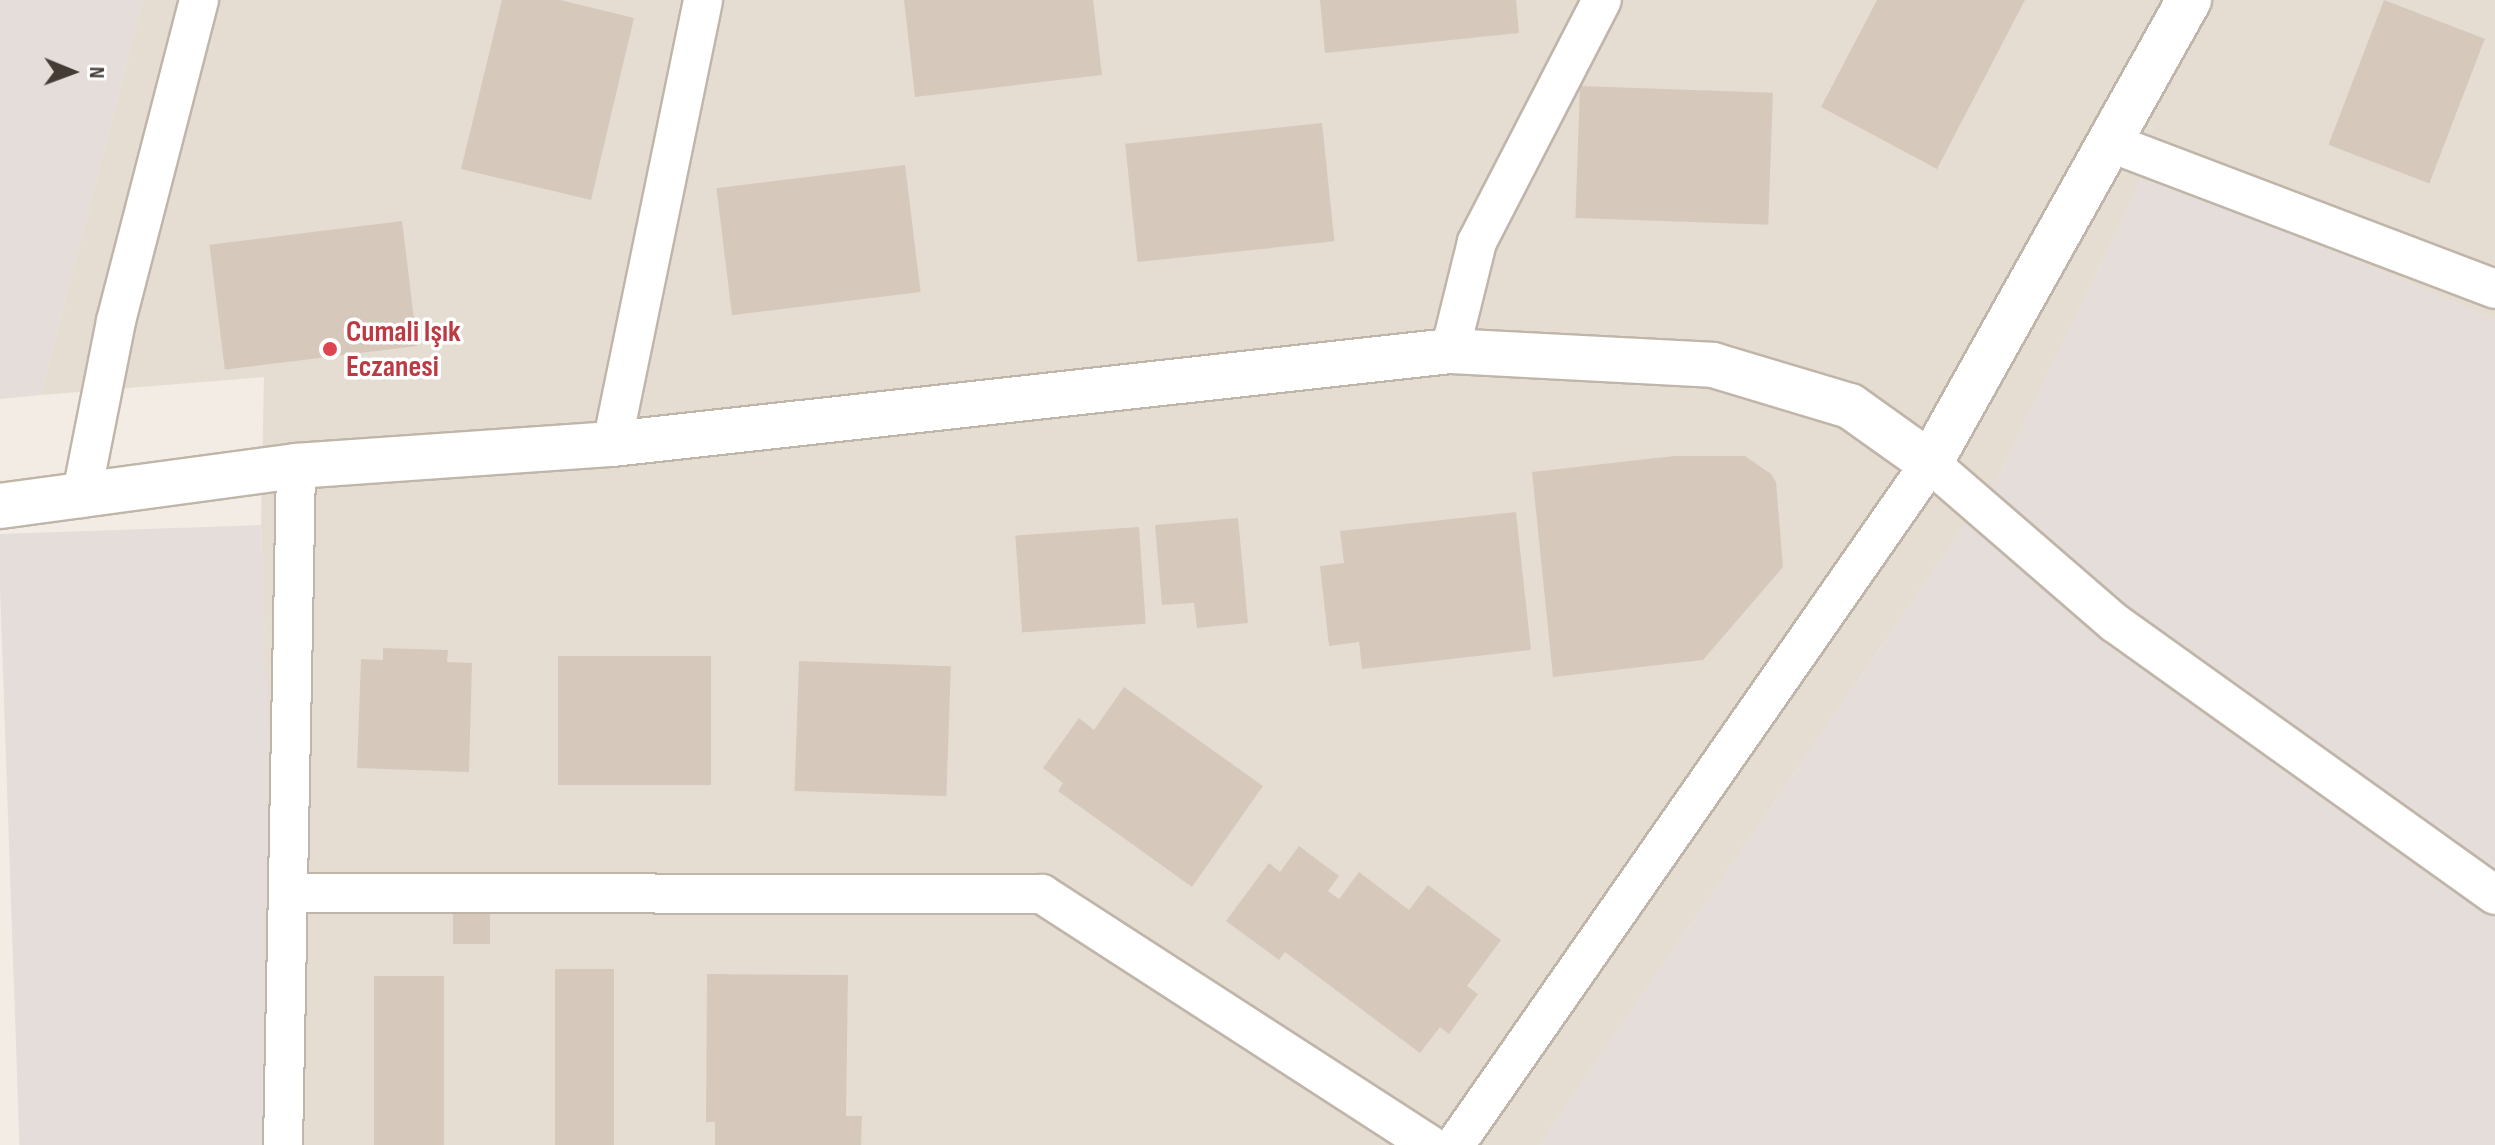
<!DOCTYPE html>
<meta charset="utf-8">
<style>
body{margin:0}
#map{position:relative;width:2495px;height:1145px;overflow:hidden;background:#f2ece4;font-family:"Sofia Sans Condensed",sans-serif}
div>[style]{position:absolute}
.residential>*{inset:0;background:#e6ddd2}
.industrial>*{inset:0;background:#e4ddd9;transform-origin:0 0}
.building>*{inset:0;background:#d7c8bc;transform-origin:0 0}
.roads{filter:drop-shadow(2px 0 #c0b5a9) drop-shadow(-2px 0 #c0b5a9) drop-shadow(0 2px #c0b5a9) drop-shadow(0 -2px #c0b5a9)}
.minor>*{height:38px;margin:-19px;padding:0 19px;transform-origin:19px;border-radius:19px;background:#fff}
.tertiary>*{height:44px;margin:-22px;padding:0 22px;transform-origin:22px;border-radius:22px;background:#fff}
.dots>*{width:22px;height:22px;translate:-50% -50%;box-sizing:border-box;border:4px solid #fff;border-radius:50%}
span{translate:-50% -50%;white-space:nowrap;text-align:center;line-height:1.15;-webkit-text-stroke:7px #fff;paint-order:stroke}
.health-label{font-size:30px;color:#be3a42;font-weight:700}
.left{translate:0 -50%;text-align:left}
.north{position:absolute;left:32px;top:32px;width:80px;height:80px;-webkit-text-stroke:6px #fff;paint-order:stroke;rotate:91deg;font-size:22px;font-weight:700;line-height:32px;text-align:center;color:#443b34}
.north::after{content:'';display:block;margin:auto;width:28px;height:36px;background:#443b34;clip-path:polygon(50% 0,100% 100%,50% 72%,0 100%)}
</style>
<div id="map">
<div class="residential">
<i style="clip-path:polygon(143px 0,2495px 0,2495px 320px,2146px 170px,2001px 472px,1539px 1145px,281px 1145px,261px 525px,264px 377px,41px 395px)"></i>
</div>
<div class="industrial">
<i style="clip-path:polygon(0 0,143px 0,41px 395px,0 399px)"></i>
<i style="clip-path:polygon(2146px 170px,2495px 320px,2495px 1145px,1539px 1145px,2001px 472px)"></i>
<i style="left:261px;top:525px;width:620px;height:263px;rotate:88deg"></i>
</div>
<div class="building">
<i style="clip-path:polygon(502px 0,560px 0,634px 18px,591px 200px,461px 169px)"></i>
<i style="clip-path:polygon(904px 0,1093px 0,1102px 75px,915px 97px)"></i>
<i style="clip-path:polygon(1320px 0,1516px 0,1519px 33px,1325px 53px)"></i>
<i style="clip-path:polygon(1877px 0,2025px 0,1937px 169px,1821px 107px)"></i>
<i style="left:2384px;top:0;width:108px;height:155px;rotate:21deg"></i>
<i style="left:1580px;top:86px;width:193px;height:132px;rotate:2deg"></i>
<i style="left:1322px;top:123px;width:119px;height:198px;rotate:84deg"></i>
<i style="left:905px;top:165px;width:128px;height:190px;rotate:83deg"></i>
<i style="left:402px;top:221px;width:126px;height:194px;rotate:83deg"></i>
<i style="clip-path:polygon(1674px 456px,1745px 456px,1771px 474px,1776px 482px,1783px 567px,1703px 660px,1553px 677px,1532px 472px)"></i>
<i style="clip-path:polygon(1516px 512px,1531px 650px,1362px 669px,1359px 642px,1329px 646px,1320px 566px,1344px 563px,1340px 531px)"></i>
<i style="clip-path:polygon(1238px 518px,1248px 623px,1197px 628px,1194px 603px,1162px 605px,1155px 525px)"></i>
<i style="left:1139px;top:527px;width:97px;height:124px;rotate:86deg"></i>
<i style="clip-path:polygon(383px 648px,448px 650px,447px 662px,472px 663px,469px 772px,357px 768px,361px 659px,383px 660px)"></i>
<i style="left:558px;top:656px;width:153px;height:129px"></i>
<i style="left:799px;top:661px;width:152px;height:130px;rotate:2deg"></i>
<i style="clip-path:polygon(1124px 687px,1263px 786px,1192px 887px,1058px 791px,1063px 783px,1043px 768px,1079px 718px,1094px 730px)"></i>
<i style="clip-path:polygon(1299px 846px,1339px 876px,1328px 891px,1339px 899px,1359px 872px,1409px 910px,1428px 885px,1501px 940px,1467px 986px,1478px 994px,1449px 1034px,1440px 1027px,1420px 1053px,1285px 952px,1279px 960px,1226px 921px,1269px 863px,1280px 872px)"></i>
<i style="left:453px;top:905px;width:37px;height:39px"></i>
<i style="left:555px;top:969px;width:59px;height:176px"></i>
<i style="clip-path:polygon(707px 974px,848px 975px,846px 1116px,862px 1116px,861px 1145px,715px 1145px,715px 1122px,706px 1122px)"></i>
<i style="left:374px;top:976px;width:70px;height:169px"></i>
</div>
<div class="roads">
<div class="minor">
<i style="left:2111px;top:143px;width:411px;rotate:20.8deg"></i>
<i style="left:1450px;top:351px;width:112px;rotate:-76.1deg"></i>
<i style="left:1477px;top:242px;width:272px;rotate:-62.7deg"></i>
<i style="left:612px;top:444px;width:453px;rotate:-78.4deg"></i>
<i style="left:81px;top:498px;width:180px;rotate:-78.8deg"></i>
<i style="left:116px;top:321px;width:332px;rotate:-75.5deg"></i>
<i style="left:288px;top:893px;width:754px;rotate:0.08deg"></i>
<i style="left:1042px;top:894px;width:462px;rotate:32.9deg"></i>
<i style="left:283px;top:1145px;width:679px;rotate:-88.9deg"></i>
<i style="left:1455px;top:1145px;width:831px;rotate:-55.14deg"></i>
<i style="left:1930px;top:463px;width:245px;rotate:40.9deg"></i>
<i style="left:2115px;top:623px;width:467px;rotate:35.6deg"></i>
</div>
<div class="tertiary">
<i style="left:0;top:506px;width:299px;rotate:-7.7deg"></i>
<i style="left:296px;top:466px;width:317px;rotate:-4deg"></i>
<i style="left:612px;top:444px;width:843px;rotate:-6.33deg"></i>
<i style="left:1450px;top:351px;width:263px;rotate:3deg"></i>
<i style="left:1713px;top:365px;width:143px;rotate:16.7deg"></i>
<i style="left:1850px;top:406px;width:98px;rotate:35.5deg"></i>
<i style="left:1930px;top:463px;width:531px;rotate:-60.78deg"></i>
</div>
</div>
<div class="dots">
<i style="left:330px;top:349px;background:#e0444e"></i>
</div>
<div class="health-label">
<span class="left" style="left:346px;top:349px">Cumali Işık<br>Eczanesi</span>
</div>
<div class="north">N</div>
</div>
